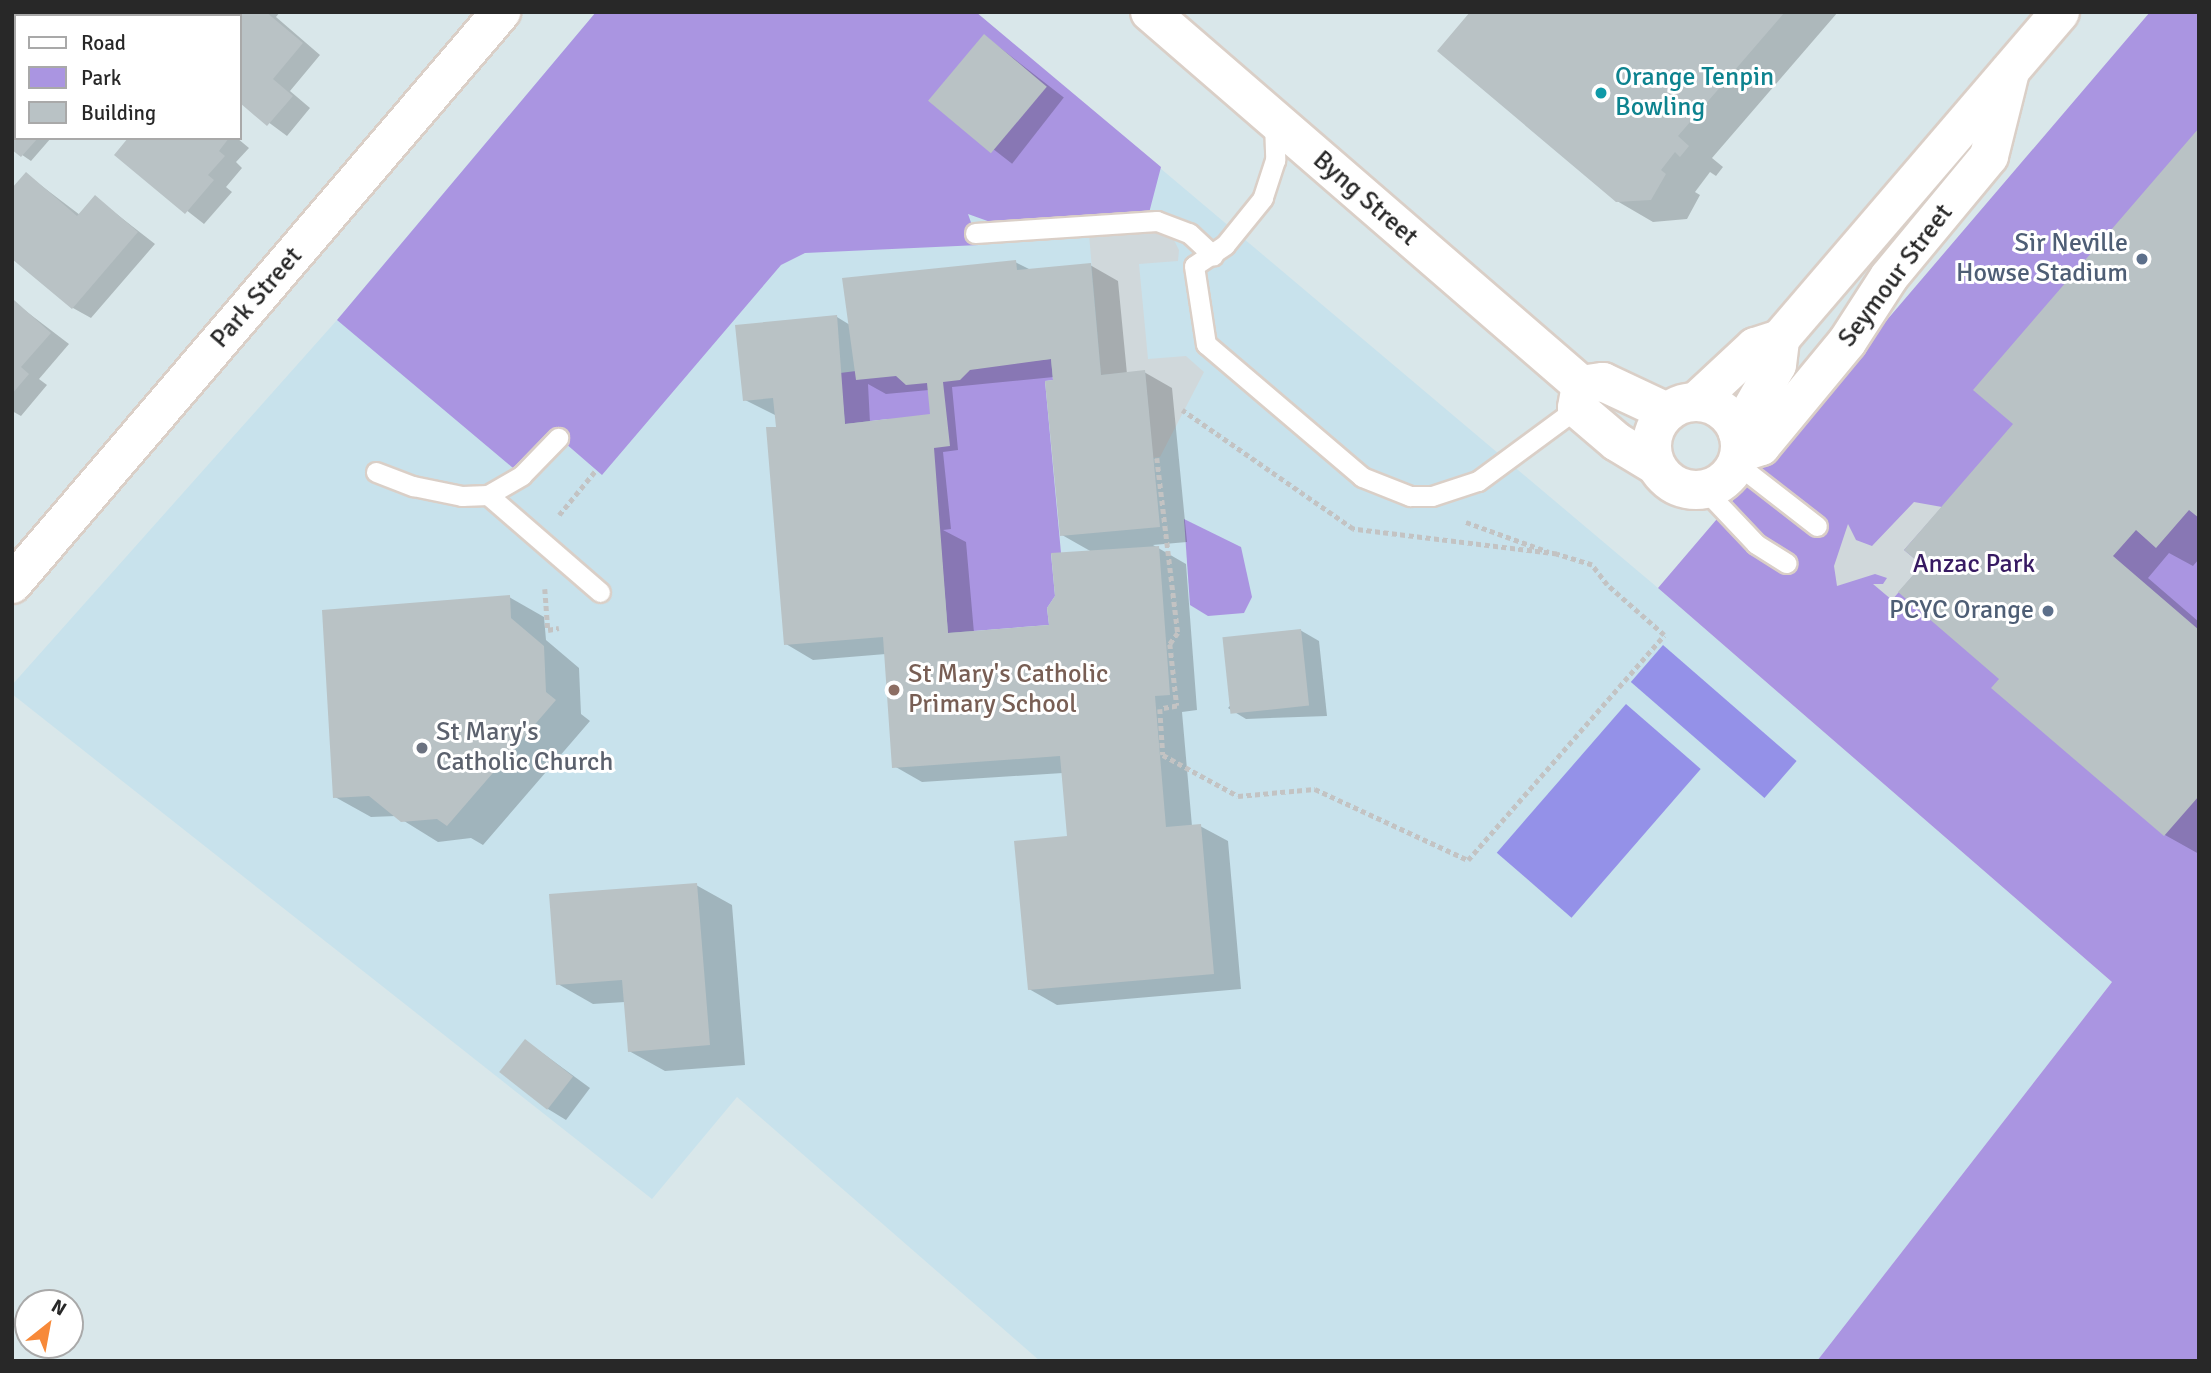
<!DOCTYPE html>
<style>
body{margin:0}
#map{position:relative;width:2211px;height:1373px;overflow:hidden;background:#d9e7ea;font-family:Signika,sans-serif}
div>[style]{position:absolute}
.education>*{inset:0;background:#c8e2ec}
.green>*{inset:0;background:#aa95e1}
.pitch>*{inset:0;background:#9491e8;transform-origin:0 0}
.plaza>*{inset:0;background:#d0d8db}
.shadow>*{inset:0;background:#0003;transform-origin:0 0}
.building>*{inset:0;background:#b9c2c5;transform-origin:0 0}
.path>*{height:4.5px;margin-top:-2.25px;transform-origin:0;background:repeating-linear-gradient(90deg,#c3c3c3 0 5px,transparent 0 8.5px)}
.roads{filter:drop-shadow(2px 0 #dacfc7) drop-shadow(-2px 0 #dacfc7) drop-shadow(0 2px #dacfc7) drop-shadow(0 -2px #dacfc7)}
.service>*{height:19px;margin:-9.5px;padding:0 9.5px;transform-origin:9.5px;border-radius:9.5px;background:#fff}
.minor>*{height:38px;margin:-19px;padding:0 19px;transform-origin:19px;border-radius:19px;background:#fff}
.tertiary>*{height:38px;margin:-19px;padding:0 19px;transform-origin:19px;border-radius:19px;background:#fff}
.tertiary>.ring{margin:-19px;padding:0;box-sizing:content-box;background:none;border:38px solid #fff;border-radius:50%}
.dots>*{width:19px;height:19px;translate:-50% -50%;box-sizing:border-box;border:4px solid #fff;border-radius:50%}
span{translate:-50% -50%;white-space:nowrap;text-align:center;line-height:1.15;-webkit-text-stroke:6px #fff;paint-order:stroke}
.culture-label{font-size:26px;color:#0d838f}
.left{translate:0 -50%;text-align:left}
.street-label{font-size:26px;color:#282828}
.service-label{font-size:26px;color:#4e5e75}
.right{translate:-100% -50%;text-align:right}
.park-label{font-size:26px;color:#371a62}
.education-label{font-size:26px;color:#785e54}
.worship-label{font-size:26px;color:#5b616d}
.frame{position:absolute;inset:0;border:14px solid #282828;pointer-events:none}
.legend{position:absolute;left:14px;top:14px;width:228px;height:126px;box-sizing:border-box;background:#fff;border:2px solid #a9a9a9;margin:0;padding:9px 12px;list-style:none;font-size:21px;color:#282828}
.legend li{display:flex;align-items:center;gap:14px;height:35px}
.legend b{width:35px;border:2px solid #a9a9a9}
.north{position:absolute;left:14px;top:1289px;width:70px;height:70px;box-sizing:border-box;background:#fff;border:2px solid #a9a9a9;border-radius:50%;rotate:31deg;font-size:19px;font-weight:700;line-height:28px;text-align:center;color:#282828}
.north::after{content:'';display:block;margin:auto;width:24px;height:32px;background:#f78939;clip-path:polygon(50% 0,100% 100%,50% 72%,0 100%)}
</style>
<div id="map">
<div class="education">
<i style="clip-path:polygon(596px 12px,975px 12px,1658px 588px,2112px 982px,1817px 1361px,1040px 1361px,737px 1097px,652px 1199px,12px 694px,12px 685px,337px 320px)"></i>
</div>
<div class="green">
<i style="clip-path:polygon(596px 12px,976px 12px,1161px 167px,1149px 213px,996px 224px,968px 214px,979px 245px,805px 253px,781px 265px,602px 475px,550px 430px,513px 468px,337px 320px)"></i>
<i style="clip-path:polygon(2150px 12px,2199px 12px,2199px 1361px,1817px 1361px,2112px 982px,1658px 588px)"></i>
<i style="clip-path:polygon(1051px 359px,1053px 380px,1045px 381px,1061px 553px,1051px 554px,1055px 596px,1047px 608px,1049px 625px,948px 633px,939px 525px,888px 419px,845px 424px,840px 373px,856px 371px,857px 379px)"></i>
<i style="clip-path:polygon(1184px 519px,1241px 547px,1252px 597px,1244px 613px,1208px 616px,1190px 605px)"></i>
</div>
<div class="pitch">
<i style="left:1663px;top:645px;width:177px;height:49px;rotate:41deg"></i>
<i style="left:1626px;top:704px;width:99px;height:197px;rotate:41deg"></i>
</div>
<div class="plaza">
<i style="clip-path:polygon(1158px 230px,1174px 240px,1179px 250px,1178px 261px,1139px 264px,1148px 359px,1186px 356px,1204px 372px,1160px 457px,1153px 458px,1145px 371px,1101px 375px,1089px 234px)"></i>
<i style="clip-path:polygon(1914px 502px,1942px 507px,1904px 550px,1922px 565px,1892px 600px,1873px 584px,1883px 584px,1887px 578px,1875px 574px,1837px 586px,1834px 566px,1848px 524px,1856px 540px,1872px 546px)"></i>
</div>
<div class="shadow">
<i style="clip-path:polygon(160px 12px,280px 12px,276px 17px,320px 55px,290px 91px,310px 108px,287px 136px,240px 101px,240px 16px)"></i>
<i style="clip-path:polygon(1472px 12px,1838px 12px,1712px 158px,1723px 167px,1716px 176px,1710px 172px,1695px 192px,1700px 195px,1687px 219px,1653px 222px,1617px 201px)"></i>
<i style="left:985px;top:36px;width:100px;height:84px;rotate:38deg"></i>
<i style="clip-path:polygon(12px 41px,16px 44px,12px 54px)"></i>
<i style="clip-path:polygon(16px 100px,16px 138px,51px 138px,31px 161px,12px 148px)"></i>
<i style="clip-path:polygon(2199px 131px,2199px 559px,2193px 566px,2169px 553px,2148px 578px,2199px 622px,2199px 854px,2165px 835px,2001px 679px,1924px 565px)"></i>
<i style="clip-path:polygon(130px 138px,237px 138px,249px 148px,236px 162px,242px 168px,226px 187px,232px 192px,204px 224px,116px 155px)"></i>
<i style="clip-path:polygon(26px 174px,80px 215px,96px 198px,155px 244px,91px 318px,73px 308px)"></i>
<i style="clip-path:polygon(evenodd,1015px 262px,1031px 270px,1090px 265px,1118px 281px,1127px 374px,1144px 372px,1172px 388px,1187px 542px,1153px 545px,1186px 564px,1197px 710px,1182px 712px,1192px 826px,1200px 826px,1228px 841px,1241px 989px,1057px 1005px,1029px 989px,1068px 837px,1063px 773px,922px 782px,894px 766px,886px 654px,813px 660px,786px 644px,777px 416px,745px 400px,837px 317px,850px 325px,1015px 262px,1054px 377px,1062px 535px,1092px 552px,1051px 626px,974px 633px,966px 542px,943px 530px,951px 529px,943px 452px,958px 450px,952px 387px,1054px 377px,1015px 262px,868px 384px,886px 394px,929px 390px,932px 416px,870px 423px,868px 384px)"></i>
<i style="clip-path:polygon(14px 302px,69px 344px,39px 379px,47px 385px,21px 416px,12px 411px)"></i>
<i style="clip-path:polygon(509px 597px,544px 617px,546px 640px,579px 668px,581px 714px,590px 721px,483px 845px,471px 838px,438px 842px,396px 816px,371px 817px,335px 797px)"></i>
<i style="clip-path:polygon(1300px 630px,1319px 641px,1327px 716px,1246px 719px,1228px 708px)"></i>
<i style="clip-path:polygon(696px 885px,732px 905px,745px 1065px,665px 1071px,629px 1051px,625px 1002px,593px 1004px,558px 984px)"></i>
<i style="clip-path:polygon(526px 1041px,590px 1088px,566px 1120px,548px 1109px)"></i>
</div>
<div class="building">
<i style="clip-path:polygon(104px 12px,119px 12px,123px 16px,101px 16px)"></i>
<i style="clip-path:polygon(158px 12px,266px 12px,303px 43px,273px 79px,293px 96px,267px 126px,240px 103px,240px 16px,155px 16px)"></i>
<i style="clip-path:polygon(1470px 12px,1785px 12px,1678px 136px,1689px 146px,1680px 157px,1675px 152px,1661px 170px,1666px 174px,1651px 200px,1616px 202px,1437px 51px)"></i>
<i style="left:984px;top:34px;width:82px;height:87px;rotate:40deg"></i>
<i style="clip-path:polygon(16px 97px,16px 138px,38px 138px,21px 157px,12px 150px)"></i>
<i style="clip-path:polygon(2199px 128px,2199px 518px,2189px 510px,2156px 548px,2136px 530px,2113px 556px,2199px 630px,2199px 796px,2164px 836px,1991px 688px,1999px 679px,1898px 592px,1922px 565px,1904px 550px,2013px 424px,1973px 390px)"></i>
<i style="clip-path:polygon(128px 138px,229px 138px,219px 151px,225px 156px,208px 175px,214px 180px,185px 214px,114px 155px)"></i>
<i style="clip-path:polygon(26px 172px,77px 216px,95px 195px,138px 232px,72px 309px,12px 259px,12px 188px)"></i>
<i style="clip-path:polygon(1016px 260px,1017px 270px,1091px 263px,1101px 375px,1145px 370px,1160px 527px,1060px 536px,1045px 381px,1053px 380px,1051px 359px,970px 370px,960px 380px,943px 382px,950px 446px,934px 448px,948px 633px,1049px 625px,1047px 608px,1055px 596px,1051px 553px,1159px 546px,1170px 695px,1155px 696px,1166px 827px,1201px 824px,1214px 974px,1028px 990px,1014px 841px,1067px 836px,1060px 756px,892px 768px,883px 637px,784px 645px,766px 427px,776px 427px,773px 398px,743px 401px,735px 325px,837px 315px,845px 424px,930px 414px,927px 383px,906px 385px,896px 376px,856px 380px,842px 278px)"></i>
<i style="clip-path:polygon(14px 300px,51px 333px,21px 367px,29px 374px,12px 394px)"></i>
<i style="clip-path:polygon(510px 595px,511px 618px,544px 646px,546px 692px,556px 700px,447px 826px,437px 819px,401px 822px,369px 796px,333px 798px,322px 610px)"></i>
<i style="left:1301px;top:629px;width:77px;height:79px;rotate:84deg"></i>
<i style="clip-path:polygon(697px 883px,710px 1045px,628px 1052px,622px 980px,556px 985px,549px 894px)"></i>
<i style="left:525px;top:1039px;width:61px;height:42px;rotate:38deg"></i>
</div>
<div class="path">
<i style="left:1157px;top:458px;width:176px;rotate:83.2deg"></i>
<i style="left:1178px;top:633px;width:14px;rotate:126deg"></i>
<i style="left:1170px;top:644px;width:62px;rotate:83.6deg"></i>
<i style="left:1177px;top:706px;width:17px;rotate:170deg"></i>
<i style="left:1160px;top:709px;width:46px;rotate:86.3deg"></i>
<i style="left:1163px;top:755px;width:85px;rotate:28.7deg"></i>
<i style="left:1238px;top:796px;width:77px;rotate:-5.2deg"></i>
<i style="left:1315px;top:789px;width:169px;rotate:24.9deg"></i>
<i style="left:1468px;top:860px;width:298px;rotate:-48.9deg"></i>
<i style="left:1664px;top:635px;width:76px;rotate:-138.7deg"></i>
<i style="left:1607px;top:585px;width:25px;rotate:-127deg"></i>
<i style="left:1592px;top:565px;width:37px;rotate:-163deg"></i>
<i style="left:1557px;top:554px;width:206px;rotate:-173deg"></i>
<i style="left:1353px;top:529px;width:208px;rotate:-145.2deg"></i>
<i style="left:559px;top:515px;width:58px;rotate:-50.6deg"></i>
<i style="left:1466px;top:522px;width:88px;rotate:19.9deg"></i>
<i style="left:545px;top:589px;width:41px;rotate:85.8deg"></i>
<i style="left:548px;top:630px;width:11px;rotate:-10deg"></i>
</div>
<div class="roads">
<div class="service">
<i style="left:1274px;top:122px;width:38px;rotate:88deg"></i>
<i style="left:1275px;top:160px;width:40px;rotate:108deg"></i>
<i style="left:1263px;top:198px;width:60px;rotate:129deg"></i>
<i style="left:1225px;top:245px;width:37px;rotate:146deg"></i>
<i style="left:1194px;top:266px;width:79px;rotate:81.3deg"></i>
<i style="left:1206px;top:344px;width:205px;rotate:40.4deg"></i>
<i style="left:1362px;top:477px;width:52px;rotate:21.6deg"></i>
<i style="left:1410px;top:496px;width:22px"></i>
<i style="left:1432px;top:496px;width:48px;rotate:-18.1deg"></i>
<i style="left:1478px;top:481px;width:123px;rotate:-36.4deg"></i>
<i style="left:975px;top:233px;width:182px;rotate:-3.8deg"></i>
<i style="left:1157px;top:221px;width:34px;rotate:21deg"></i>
<i style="left:1189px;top:233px;width:33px;rotate:43deg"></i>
<i style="left:1737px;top:464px;width:101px;rotate:37.8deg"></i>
<i style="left:376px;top:472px;width:40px;rotate:21deg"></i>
<i style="left:413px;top:486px;width:50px;rotate:11.5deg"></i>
<i style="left:462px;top:496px;width:26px;rotate:-2deg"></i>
<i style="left:488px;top:495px;width:39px;rotate:-30deg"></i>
<i style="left:522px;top:475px;width:52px;rotate:-45.8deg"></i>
<i style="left:1705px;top:490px;width:74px;rotate:46.6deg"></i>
<i style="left:1756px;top:544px;width:36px;rotate:32deg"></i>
<i style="left:488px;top:495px;width:148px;rotate:40.9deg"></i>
</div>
<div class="minor">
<i style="left:1740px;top:453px;width:22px;rotate:-18deg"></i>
<i style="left:1761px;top:446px;width:135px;rotate:-50.4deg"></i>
<i style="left:1847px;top:342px;width:77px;rotate:-57.1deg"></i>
<i style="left:1889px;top:277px;width:157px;rotate:-50.4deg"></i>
<i style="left:1989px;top:156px;width:87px;rotate:-76deg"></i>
<i style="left:12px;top:584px;width:753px;rotate:-49.47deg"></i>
</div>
<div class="tertiary">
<i style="left:1150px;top:12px;width:570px;rotate:40.87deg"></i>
<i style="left:1581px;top:385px;width:22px;rotate:-8deg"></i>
<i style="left:1603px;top:382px;width:71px;rotate:25.1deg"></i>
<i style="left:1581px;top:385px;width:23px;rotate:100deg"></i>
<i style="left:1577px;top:408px;width:52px;rotate:40.4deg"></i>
<i style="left:1617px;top:442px;width:44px;rotate:31.2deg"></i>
<i style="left:1697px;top:401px;width:79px;rotate:-43deg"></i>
<i style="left:1755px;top:347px;width:26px;rotate:-18deg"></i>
<i style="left:1780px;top:339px;width:430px;rotate:-49.4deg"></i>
<i class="ring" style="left:1652px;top:402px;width:50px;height:50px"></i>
<i style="left:1738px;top:433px;width:78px;rotate:-60.2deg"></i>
<i style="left:1777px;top:365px;width:26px;rotate:-83deg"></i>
</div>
</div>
<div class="dots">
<i style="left:1601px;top:93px;background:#0f9aa8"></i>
<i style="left:2142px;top:259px;background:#5c6f8a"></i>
<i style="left:2048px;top:611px;background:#5c6f8a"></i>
<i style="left:894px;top:690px;background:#8d6e63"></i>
<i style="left:422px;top:748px;background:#6b7280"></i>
</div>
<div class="culture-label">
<span class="left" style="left:1615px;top:93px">Orange Tenpin<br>Bowling</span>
</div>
<div class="street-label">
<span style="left:1365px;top:199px;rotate:41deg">Byng Street</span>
<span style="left:1896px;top:276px;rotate:-53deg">Seymour Street</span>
<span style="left:257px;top:298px;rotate:-49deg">Park Street</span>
</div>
<div class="service-label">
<span class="right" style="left:2128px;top:259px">Sir Neville<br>Howse Stadium</span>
<span class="right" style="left:2034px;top:611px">PCYC Orange</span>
</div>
<div class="park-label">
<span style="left:1974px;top:565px">Anzac Park</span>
</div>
<div class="education-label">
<span class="left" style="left:908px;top:690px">St Mary's Catholic<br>Primary School</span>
</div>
<div class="worship-label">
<span class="left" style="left:436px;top:748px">St Mary's<br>Catholic Church</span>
</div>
<div class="frame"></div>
<ul class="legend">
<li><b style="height:9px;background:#fff"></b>Road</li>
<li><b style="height:19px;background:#aa95e1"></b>Park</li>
<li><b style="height:19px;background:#b9c2c5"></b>Building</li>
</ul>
<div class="north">N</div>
</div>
